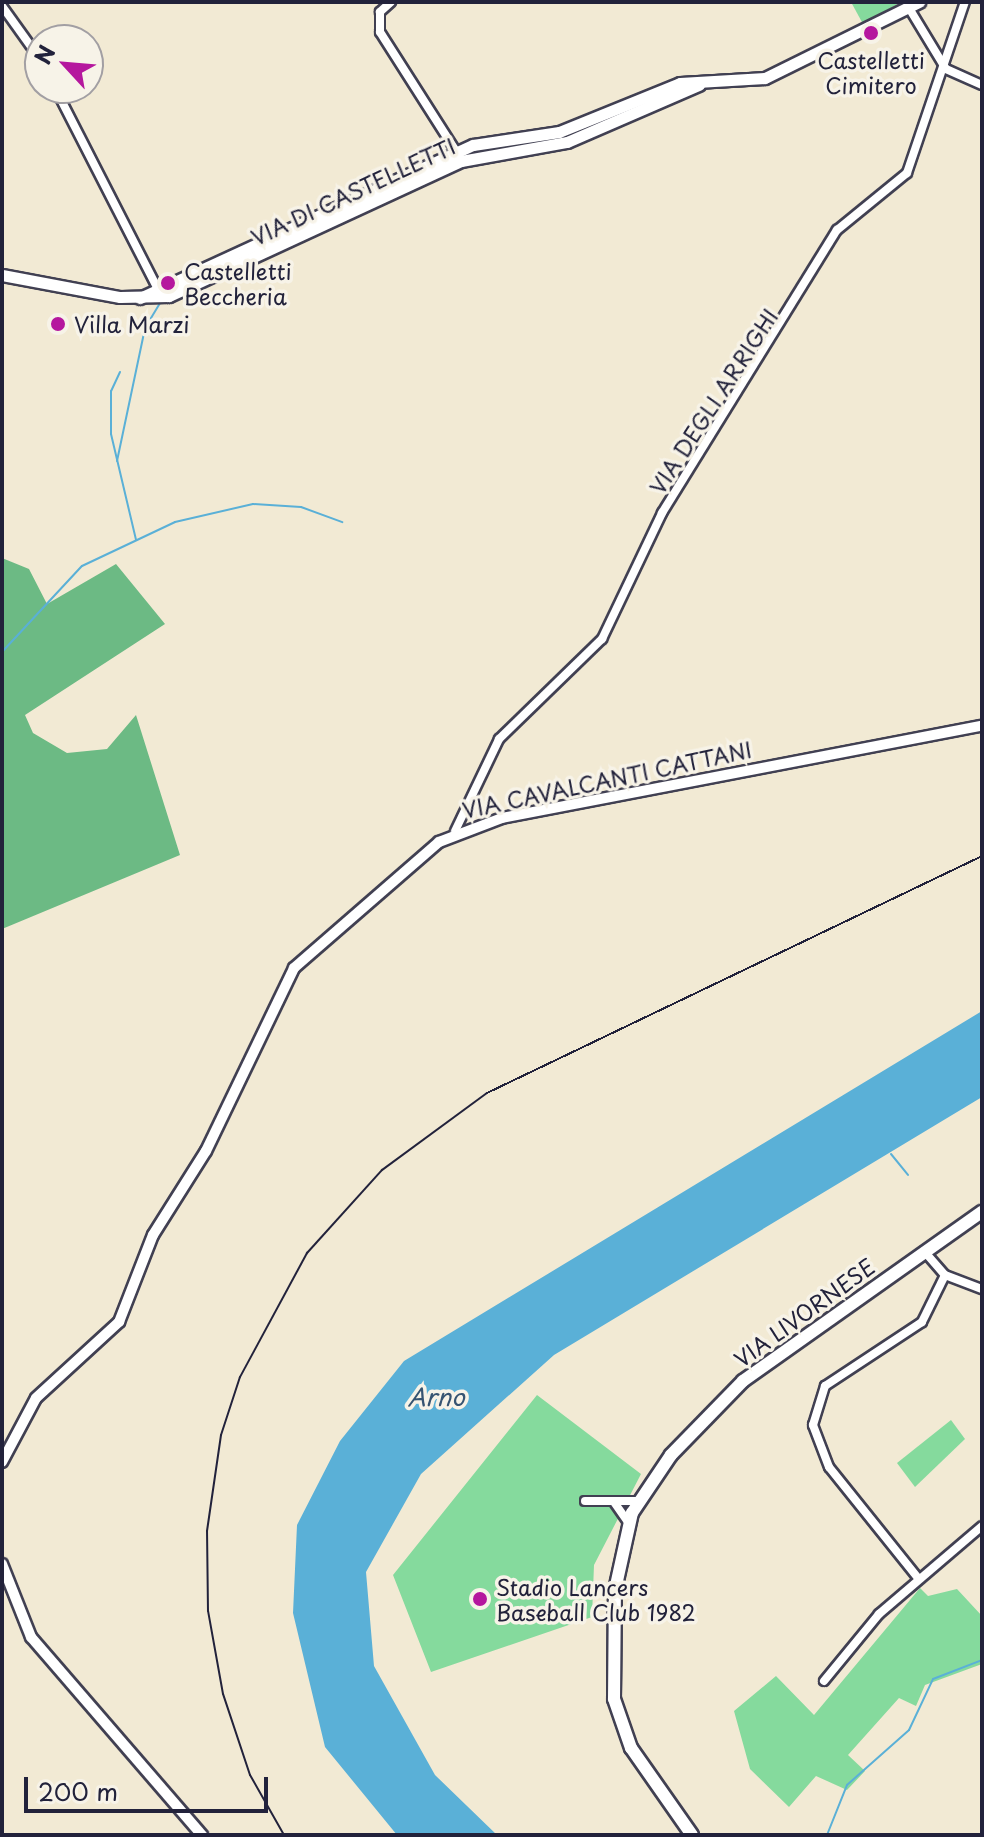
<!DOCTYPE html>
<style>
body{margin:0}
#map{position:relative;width:984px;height:1837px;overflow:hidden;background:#f2ead4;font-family:"Playpen Sans",sans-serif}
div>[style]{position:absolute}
.green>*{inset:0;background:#85da9d}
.forest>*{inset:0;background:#6cba84}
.water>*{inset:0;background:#5ab0d7}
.stream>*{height:2px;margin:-1px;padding:0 1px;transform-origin:1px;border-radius:1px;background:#5ab0d7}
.roads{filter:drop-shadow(2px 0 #414052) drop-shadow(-2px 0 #414052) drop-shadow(0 2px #414052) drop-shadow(0 -2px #414052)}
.minor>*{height:8px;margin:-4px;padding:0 4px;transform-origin:4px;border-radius:4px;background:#fff}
.tertiary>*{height:10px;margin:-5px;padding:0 5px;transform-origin:5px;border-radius:5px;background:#fff}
.secondary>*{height:11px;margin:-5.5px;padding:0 5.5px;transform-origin:5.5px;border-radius:5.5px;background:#fff}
.primary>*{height:12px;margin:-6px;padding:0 6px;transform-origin:6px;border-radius:6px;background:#fff}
.rail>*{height:2px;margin:-1px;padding:0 1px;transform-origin:1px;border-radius:1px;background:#22223b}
.dots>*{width:22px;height:22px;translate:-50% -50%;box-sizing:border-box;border:4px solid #f7f3e8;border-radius:50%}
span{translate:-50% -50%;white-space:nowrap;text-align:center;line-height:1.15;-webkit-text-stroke:7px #f7f3e8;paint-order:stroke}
.poi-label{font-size:22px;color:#22223b}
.left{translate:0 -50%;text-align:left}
.street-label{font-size:22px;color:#22223b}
.water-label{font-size:24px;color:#365472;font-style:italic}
.frame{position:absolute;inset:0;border:4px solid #22223b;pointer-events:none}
.north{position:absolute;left:24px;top:24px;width:80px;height:80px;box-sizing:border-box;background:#f7f3e8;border:2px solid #a29fa3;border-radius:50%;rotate:296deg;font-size:22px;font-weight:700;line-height:32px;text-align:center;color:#22223b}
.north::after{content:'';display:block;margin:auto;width:28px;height:36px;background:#b5179e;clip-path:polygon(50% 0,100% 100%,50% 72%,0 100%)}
.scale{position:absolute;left:24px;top:1777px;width:244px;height:36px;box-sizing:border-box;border:4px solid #22223b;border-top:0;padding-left:10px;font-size:24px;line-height:28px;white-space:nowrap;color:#22223b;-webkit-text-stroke:6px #f7f3e8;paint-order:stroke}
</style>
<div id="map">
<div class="green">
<i style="clip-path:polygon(851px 2px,901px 2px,863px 24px)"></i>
<i style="clip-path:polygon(537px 1395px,641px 1474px,594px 1565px,592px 1617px,431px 1672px,393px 1575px)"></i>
<i style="clip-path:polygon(951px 1420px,965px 1439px,915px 1487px,897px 1463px)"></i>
<i style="clip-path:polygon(920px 1588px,928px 1596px,957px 1589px,982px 1616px,982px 1664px,925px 1685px,916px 1706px,899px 1698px,848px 1755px,865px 1771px,847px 1790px,816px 1776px,789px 1807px,750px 1769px,734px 1711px,776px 1676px,814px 1715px)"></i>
</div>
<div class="forest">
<i style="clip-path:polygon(2px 558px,29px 569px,47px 604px,116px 564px,165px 624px,25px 715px,33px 733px,67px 753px,107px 749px,136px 715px,180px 855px,2px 929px)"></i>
</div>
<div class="water">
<i style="clip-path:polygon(982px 1011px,982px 1097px,554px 1355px,421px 1474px,366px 1572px,374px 1666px,435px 1775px,497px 1835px,397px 1835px,325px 1747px,293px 1613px,297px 1525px,340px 1441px,404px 1361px)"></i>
</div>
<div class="stream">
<i style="left:120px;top:372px;width:21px;rotate:115deg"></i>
<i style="left:111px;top:391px;width:43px;rotate:90deg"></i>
<i style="left:111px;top:434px;width:109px;rotate:76.7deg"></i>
<i style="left:117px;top:461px;width:136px;rotate:-78.1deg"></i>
<i style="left:145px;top:328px;width:31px;rotate:-59deg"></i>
<i style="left:2px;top:652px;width:117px;rotate:-47.1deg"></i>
<i style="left:82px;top:566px;width:103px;rotate:-25.3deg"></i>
<i style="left:175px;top:522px;width:80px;rotate:-13deg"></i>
<i style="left:253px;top:504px;width:48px;rotate:3.6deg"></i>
<i style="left:301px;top:507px;width:44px;rotate:20.1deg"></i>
<i style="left:891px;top:1154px;width:27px;rotate:51deg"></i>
<i style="left:827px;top:1835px;width:54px;rotate:-68.2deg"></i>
<i style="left:847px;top:1785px;width:83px;rotate:-41.6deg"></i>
<i style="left:909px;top:1730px;width:56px;rotate:-64.8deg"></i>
<i style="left:933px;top:1679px;width:53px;rotate:-21.2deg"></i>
</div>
<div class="roads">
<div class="minor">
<i style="left:391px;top:2px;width:15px;rotate:138deg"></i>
<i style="left:380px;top:12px;width:20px;rotate:90deg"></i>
<i style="left:380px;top:32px;width:147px;rotate:57.5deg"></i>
<i style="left:2px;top:6px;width:65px;rotate:54.4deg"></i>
<i style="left:909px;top:8px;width:71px;rotate:58.8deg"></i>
<i style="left:946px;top:69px;width:39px;rotate:24deg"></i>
<i style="left:55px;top:88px;width:230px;rotate:62.9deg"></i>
<i style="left:455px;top:831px;width:102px;rotate:-64.4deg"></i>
<i style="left:499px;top:739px;width:144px;rotate:-44.2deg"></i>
<i style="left:602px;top:639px;width:140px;rotate:-64.5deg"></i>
<i style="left:662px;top:513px;width:333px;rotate:-58.3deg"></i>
<i style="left:837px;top:230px;width:90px;rotate:-39.2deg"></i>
<i style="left:907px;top:173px;width:181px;rotate:-71.3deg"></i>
<i style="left:924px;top:1251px;width:32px;rotate:49deg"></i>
<i style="left:945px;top:1275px;width:40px;rotate:21deg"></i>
<i style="left:585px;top:1501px;width:53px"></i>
<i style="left:614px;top:1502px;width:24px;rotate:55deg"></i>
<i style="left:918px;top:1578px;width:142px;rotate:-128.7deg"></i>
<i style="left:829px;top:1467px;width:45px;rotate:-110.9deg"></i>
<i style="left:813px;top:1425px;width:41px;rotate:-72.9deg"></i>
<i style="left:825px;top:1386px;width:116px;rotate:-33.4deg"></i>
<i style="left:922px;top:1322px;width:52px;rotate:-63.9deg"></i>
<i style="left:824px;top:1681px;width:87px;rotate:-50.6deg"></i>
<i style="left:879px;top:1614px;width:135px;rotate:-40.5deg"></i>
</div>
<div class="tertiary">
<i style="left:2px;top:1462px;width:72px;rotate:-62deg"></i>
<i style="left:36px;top:1398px;width:113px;rotate:-42.5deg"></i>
<i style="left:119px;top:1322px;width:93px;rotate:-68.7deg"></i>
<i style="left:153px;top:1235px;width:99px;rotate:-57.8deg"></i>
<i style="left:206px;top:1151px;width:203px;rotate:-64.3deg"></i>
<i style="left:294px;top:968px;width:192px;rotate:-41deg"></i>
<i style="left:439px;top:842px;width:67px;rotate:-20.9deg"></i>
<i style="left:502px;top:818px;width:489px;rotate:-10.9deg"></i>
<i style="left:2px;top:1564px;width:79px;rotate:68.3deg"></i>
<i style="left:31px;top:1637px;width:262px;rotate:49.2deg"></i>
</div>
<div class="secondary">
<i style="left:2px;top:275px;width:120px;rotate:10.6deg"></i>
<i style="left:120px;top:297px;width:49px;rotate:-1.2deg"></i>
<i style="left:169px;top:296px;width:322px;rotate:-24.8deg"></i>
<i style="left:461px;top:161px;width:108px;rotate:-10.2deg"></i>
<i style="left:567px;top:142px;width:144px;rotate:-23.4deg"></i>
<i style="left:140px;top:298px;width:366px;rotate:-24.7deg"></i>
<i style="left:473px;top:145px;width:87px;rotate:-8.6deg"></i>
<i style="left:559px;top:132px;width:131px;rotate:-22deg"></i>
<i style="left:680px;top:83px;width:85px;rotate:-3.4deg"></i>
<i style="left:765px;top:78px;width:172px;rotate:-26.3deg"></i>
</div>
<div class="primary">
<i style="left:692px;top:1835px;width:106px;rotate:-125deg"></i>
<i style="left:631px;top:1748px;width:52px;rotate:-109.1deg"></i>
<i style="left:614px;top:1699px;width:109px;rotate:-89.5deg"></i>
<i style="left:615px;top:1590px;width:79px;rotate:-77.6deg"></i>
<i style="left:632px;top:1513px;width:70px;rotate:-56.1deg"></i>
<i style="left:671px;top:1455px;width:103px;rotate:-45.8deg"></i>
<i style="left:743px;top:1381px;width:293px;rotate:-35.3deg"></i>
</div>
</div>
<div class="rail">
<i style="left:284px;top:1835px;width:69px;rotate:-119.5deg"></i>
<i style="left:250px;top:1775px;width:85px;rotate:-108.4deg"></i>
<i style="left:223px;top:1694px;width:84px;rotate:-100.2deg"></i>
<i style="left:208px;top:1611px;width:80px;rotate:-90.7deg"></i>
<i style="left:207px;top:1531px;width:97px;rotate:-81.7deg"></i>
<i style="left:221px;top:1435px;width:61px;rotate:-71.9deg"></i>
<i style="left:240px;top:1377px;width:141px;rotate:-61.6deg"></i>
<i style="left:307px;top:1253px;width:112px;rotate:-47.9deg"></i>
<i style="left:382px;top:1170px;width:130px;rotate:-36.3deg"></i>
<i style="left:487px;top:1093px;width:549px;rotate:-25.58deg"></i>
</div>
<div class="dots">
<i style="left:871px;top:33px;background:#b5179e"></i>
<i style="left:168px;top:283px;background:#b5179e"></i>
<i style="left:58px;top:324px;background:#b5179e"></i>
<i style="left:480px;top:1599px;background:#b5179e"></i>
</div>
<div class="poi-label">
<span style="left:871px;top:72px">Castelletti<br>Cimitero</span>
<span class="left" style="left:184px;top:283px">Castelletti<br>Beccheria</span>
<span class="left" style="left:74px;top:324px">Villa Marzi</span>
<span class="left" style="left:496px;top:1599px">Stadio Lancers<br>Baseball Club 1982</span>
</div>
<div class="street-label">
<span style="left:353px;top:191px;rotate:-25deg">VIA DI CASTELLETTI</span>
<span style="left:713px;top:401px;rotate:-57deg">VIA DEGLI ARRIGHI</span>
<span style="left:607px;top:779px;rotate:-12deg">VIA CAVALCANTI CATTANI</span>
<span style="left:804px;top:1312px;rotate:-36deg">VIA LIVORNESE</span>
</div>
<div class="water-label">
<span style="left:436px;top:1397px">Arno</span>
</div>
<div class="frame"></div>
<div class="north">N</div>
<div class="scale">200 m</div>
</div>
